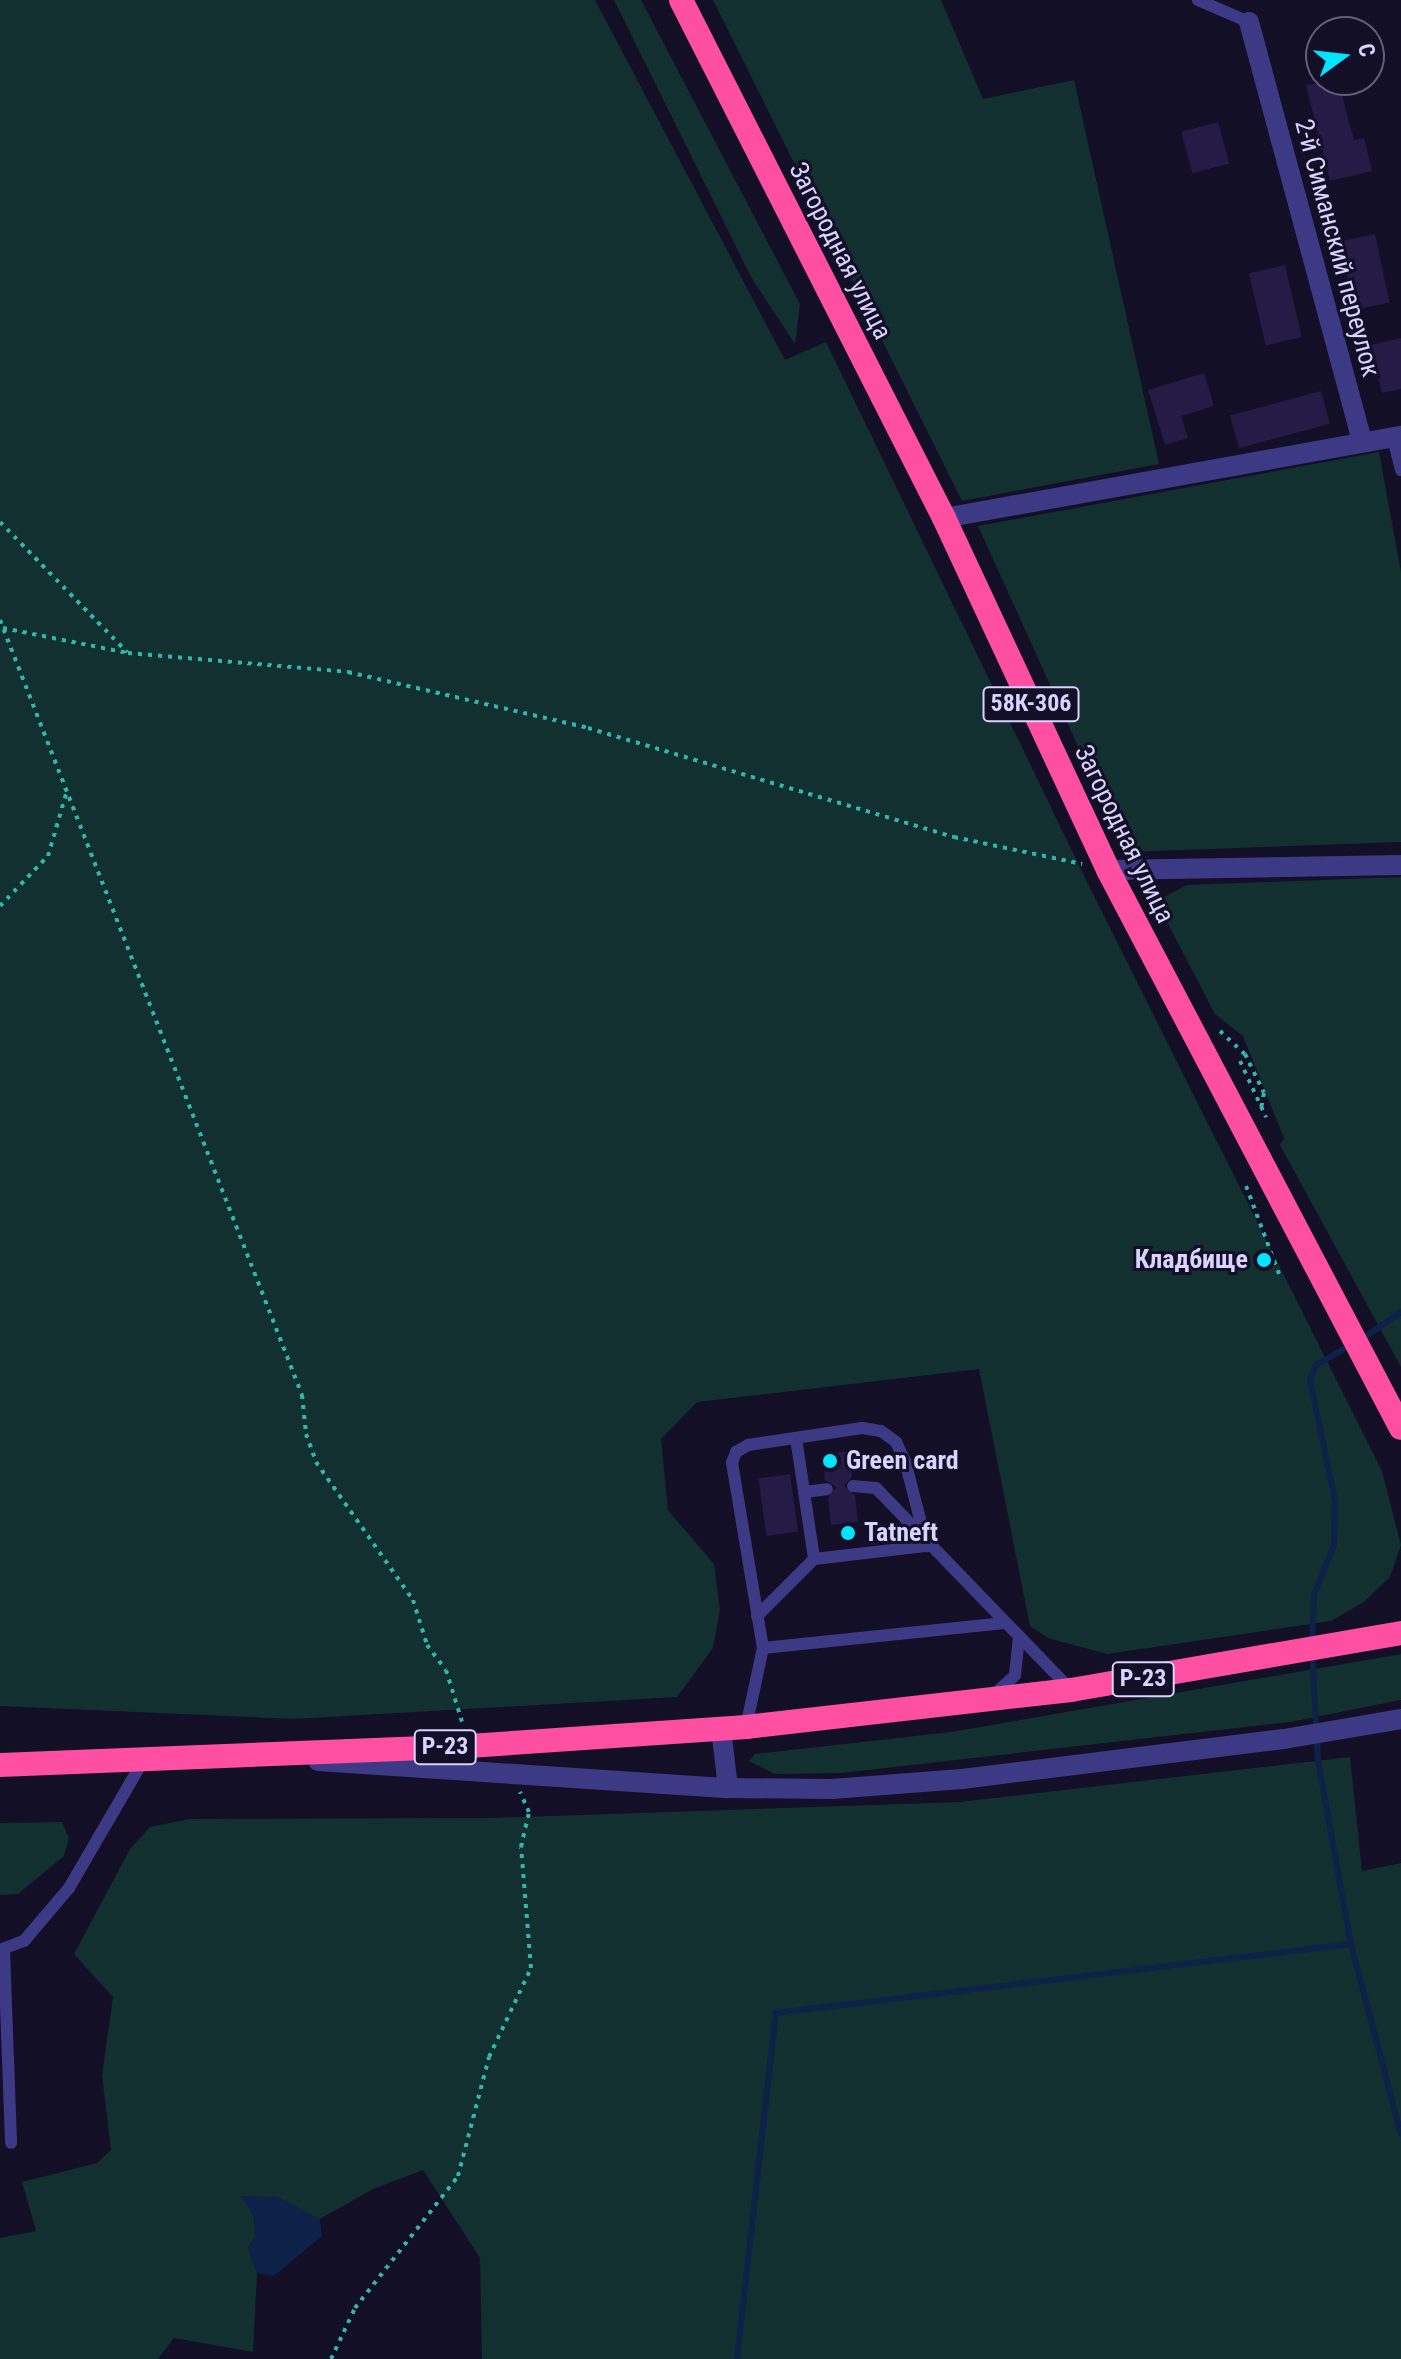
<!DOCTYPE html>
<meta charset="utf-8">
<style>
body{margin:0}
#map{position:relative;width:1401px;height:2359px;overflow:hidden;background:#130f26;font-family:"Roboto Condensed",sans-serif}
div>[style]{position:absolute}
.green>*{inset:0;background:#12302f}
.water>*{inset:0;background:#0c2248}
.stream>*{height:6px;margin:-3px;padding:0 3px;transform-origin:3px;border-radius:3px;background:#0c2248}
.building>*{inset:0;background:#241b47;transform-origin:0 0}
.path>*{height:4px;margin-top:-2px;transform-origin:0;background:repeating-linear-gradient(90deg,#2fb8b0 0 4px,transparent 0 10px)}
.lane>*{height:12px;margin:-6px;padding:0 6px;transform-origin:6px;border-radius:6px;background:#3d3a85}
.street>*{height:20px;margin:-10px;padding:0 10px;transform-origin:10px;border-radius:10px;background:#3d3a85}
.highway>*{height:24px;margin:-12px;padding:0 12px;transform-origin:12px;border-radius:12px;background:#ff4fa3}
.dots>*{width:22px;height:22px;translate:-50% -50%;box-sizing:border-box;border:4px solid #130f26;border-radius:50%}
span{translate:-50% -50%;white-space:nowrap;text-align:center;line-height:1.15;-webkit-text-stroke:6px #130f26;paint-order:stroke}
.shield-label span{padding:2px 6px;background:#130f26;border:2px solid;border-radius:6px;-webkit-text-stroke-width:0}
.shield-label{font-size:24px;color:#d9d4ff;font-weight:700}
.street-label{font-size:26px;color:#d9d4ff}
.poi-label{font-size:26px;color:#d9d4ff;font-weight:700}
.right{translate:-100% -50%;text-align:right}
.left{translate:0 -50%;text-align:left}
.north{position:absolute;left:1305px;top:16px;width:80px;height:80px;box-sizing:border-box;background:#130f26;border:2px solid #625e7d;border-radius:50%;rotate:75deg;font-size:22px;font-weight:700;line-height:32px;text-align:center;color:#d9d4ff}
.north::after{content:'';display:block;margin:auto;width:28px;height:36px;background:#00e5ff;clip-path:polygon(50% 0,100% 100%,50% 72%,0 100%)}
</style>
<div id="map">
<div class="green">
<i style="clip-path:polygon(0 0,595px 0,785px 360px,826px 342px,1090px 888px,1382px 1471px,1401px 1545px,1390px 1577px,1364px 1602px,1331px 1621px,1107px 1654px,1048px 1638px,1030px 1626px,979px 1369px,697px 1402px,661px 1439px,668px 1510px,714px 1564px,720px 1610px,713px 1648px,677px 1697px,293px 1719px,0 1706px)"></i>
<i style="clip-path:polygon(614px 0,641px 0,800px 304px,795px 344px,751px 277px)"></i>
<i style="clip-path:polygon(713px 0,941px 0,983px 99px,1074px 80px,1159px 464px,962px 501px)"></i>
<i style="clip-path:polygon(1379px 452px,1401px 572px,1401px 842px,1126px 852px,978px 526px)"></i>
<i style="clip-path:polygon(1401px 877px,1401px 1367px,1280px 1145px,1284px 1138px,1243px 1036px,1215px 1014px,1165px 918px,1164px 897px,1187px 885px)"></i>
<i style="clip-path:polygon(1401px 1654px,1401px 1700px,1290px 1722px,841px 1773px,775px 1774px,749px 1761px,755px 1754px,951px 1732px)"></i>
<i style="clip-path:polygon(1350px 1757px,1362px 1871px,1401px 1863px,1401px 2359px,482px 2359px,480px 2258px,423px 2170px,373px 2189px,320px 2219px,242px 2196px,254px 2216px,255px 2237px,248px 2248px,257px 2273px,253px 2352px,174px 2338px,158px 2359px,0 2359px,0 2238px,36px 2231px,22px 2182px,97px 2163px,111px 2150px,102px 2075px,113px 1997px,74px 1954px,130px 1849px,150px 1827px,190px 1819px,490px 1818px,960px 1802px)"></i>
<i style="clip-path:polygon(62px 1822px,69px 1838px,64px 1856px,18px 1894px,0 1895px,0 1823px)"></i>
</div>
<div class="water">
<i style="clip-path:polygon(241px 2196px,278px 2197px,320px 2219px,322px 2236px,274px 2276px,257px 2273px,248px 2248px,255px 2237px,254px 2216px)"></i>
</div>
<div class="stream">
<i style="left:1360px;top:1340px;width:50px;rotate:-34.3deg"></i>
<i style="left:1312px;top:1642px;width:47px;rotate:-87.6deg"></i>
<i style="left:1314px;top:1595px;width:54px;rotate:-68.2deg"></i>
<i style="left:1334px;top:1545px;width:45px;rotate:-88.7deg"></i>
<i style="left:1335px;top:1500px;width:123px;rotate:-101.8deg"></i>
<i style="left:1310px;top:1380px;width:16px;rotate:-68deg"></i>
<i style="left:1316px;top:1365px;width:39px;rotate:-30deg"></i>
<i style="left:1351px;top:1944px;width:196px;rotate:75.3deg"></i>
<i style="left:737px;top:2359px;width:348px;rotate:-83.6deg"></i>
<i style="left:776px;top:2013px;width:579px;rotate:-6.84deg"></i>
<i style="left:1351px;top:1944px;width:186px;rotate:-100.2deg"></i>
<i style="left:1318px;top:1761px;width:107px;rotate:-93.2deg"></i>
</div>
<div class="building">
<i style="clip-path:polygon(1338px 80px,1354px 140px,1364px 138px,1372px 171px,1330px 181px,1306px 85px)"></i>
<i style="left:1218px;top:122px;width:43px;height:38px;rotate:75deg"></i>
<i style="left:1375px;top:234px;width:70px;height:36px;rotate:78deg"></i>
<i style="left:1285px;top:265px;width:74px;height:37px;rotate:77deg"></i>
<i style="clip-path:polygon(1401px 338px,1401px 389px,1382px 393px,1370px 345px)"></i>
<i style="clip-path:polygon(1204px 373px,1214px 406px,1181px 416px,1188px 438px,1165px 445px,1148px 390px)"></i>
<i style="left:1321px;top:391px;width:34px;height:94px;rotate:75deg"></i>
<i style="clip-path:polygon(849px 1451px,852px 1477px,844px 1486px,855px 1495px,858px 1522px,831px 1525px,828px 1498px,836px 1487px,825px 1480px,822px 1454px)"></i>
<i style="left:790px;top:1474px;width:58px;height:32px;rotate:82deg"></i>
</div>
<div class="path">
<i style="left:0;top:522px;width:182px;rotate:45.7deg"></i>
<i style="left:0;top:620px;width:832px;rotate:68.71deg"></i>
<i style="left:302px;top:1395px;width:39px;rotate:84deg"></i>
<i style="left:306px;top:1434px;width:30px;rotate:70deg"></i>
<i style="left:316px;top:1462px;width:169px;rotate:54.9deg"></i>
<i style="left:413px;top:1600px;width:47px;rotate:72.7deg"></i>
<i style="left:427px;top:1645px;width:31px;rotate:53deg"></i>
<i style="left:446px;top:1670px;width:58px;rotate:72.8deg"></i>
<i style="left:3px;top:628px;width:127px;rotate:11.3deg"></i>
<i style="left:128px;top:653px;width:221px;rotate:4.9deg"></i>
<i style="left:348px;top:672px;width:246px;rotate:13.1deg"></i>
<i style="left:588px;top:728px;width:382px;rotate:16.6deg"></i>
<i style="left:954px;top:837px;width:131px;rotate:11.9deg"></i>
<i style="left:1148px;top:888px;width:24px;rotate:68deg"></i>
<i style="left:0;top:906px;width:69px;rotate:-46.2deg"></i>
<i style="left:48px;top:856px;width:65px;rotate:-73.8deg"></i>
<i style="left:1220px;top:1031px;width:34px;rotate:43deg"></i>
<i style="left:1245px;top:1054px;width:43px;rotate:64deg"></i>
<i style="left:1264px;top:1093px;width:15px;rotate:101deg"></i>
<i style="left:1240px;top:1061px;width:62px;rotate:65.1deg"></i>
<i style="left:1246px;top:1186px;width:94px;rotate:69.4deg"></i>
<i style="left:331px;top:2359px;width:56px;rotate:-64.8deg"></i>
<i style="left:355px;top:2308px;width:167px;rotate:-52deg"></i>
<i style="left:458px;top:2176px;width:123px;rotate:-75.4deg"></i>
<i style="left:489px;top:2057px;width:98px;rotate:-64.7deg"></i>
<i style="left:531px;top:1968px;width:121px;rotate:-94.7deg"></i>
<i style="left:521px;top:1847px;width:36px;rotate:-77deg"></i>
<i style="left:529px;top:1812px;width:22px;rotate:-114deg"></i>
</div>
<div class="lane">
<i style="left:1198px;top:0;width:56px;rotate:23.3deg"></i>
<i style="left:1393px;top:438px;width:33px;rotate:76deg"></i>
<i style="left:796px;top:1438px;width:122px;rotate:81.5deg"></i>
<i style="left:853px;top:1486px;width:23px;rotate:5deg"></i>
<i style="left:876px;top:1488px;width:281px;rotate:46deg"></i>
<i style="left:804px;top:1492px;width:23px;rotate:-7deg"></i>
<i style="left:757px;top:1616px;width:81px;rotate:-45deg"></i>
<i style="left:814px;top:1559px;width:114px;rotate:-6.6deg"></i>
<i style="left:763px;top:1648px;width:243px;rotate:-5.9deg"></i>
<i style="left:996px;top:1693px;width:26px;rotate:-43deg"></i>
<i style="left:1015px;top:1675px;width:38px;rotate:-84deg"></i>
<i style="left:746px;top:1727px;width:81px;rotate:-77.9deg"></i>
<i style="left:763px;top:1648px;width:188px;rotate:-99.5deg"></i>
<i style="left:732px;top:1463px;width:12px;rotate:-70deg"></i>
<i style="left:736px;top:1452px;width:14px;rotate:-30deg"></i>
<i style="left:748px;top:1445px;width:115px;rotate:-8.5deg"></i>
<i style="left:862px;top:1428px;width:19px;rotate:9deg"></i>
<i style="left:881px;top:1431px;width:19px;rotate:36deg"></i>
<i style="left:896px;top:1442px;width:21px;rotate:65deg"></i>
<i style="left:905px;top:1461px;width:88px;rotate:75.5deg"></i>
<i style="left:0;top:1950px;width:26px;rotate:-21deg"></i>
<i style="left:24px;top:1941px;width:70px;rotate:-49.7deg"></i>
<i style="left:69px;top:1888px;width:147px;rotate:-59.8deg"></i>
<i style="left:4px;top:1950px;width:193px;rotate:87.9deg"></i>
</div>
<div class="street">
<i style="left:1249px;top:22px;width:435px;rotate:74.9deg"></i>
<i style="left:944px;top:518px;width:464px;rotate:-10.2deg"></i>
<i style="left:1108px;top:870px;width:293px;rotate:-1deg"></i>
<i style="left:721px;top:1729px;width:59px;rotate:83.2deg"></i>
<i style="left:318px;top:1761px;width:411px;rotate:3.8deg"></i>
<i style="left:728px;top:1788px;width:104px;rotate:0.6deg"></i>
<i style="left:832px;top:1789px;width:130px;rotate:-4.4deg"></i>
<i style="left:962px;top:1779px;width:324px;rotate:-7.1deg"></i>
<i style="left:1284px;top:1739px;width:119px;rotate:-9.7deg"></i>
</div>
<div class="highway">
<i style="left:681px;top:0;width:581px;rotate:63.08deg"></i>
<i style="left:944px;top:518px;width:388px;rotate:65deg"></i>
<i style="left:1108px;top:870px;width:630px;rotate:62.3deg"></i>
<i style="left:0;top:1765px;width:469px;rotate:-2.3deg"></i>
<i style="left:469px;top:1746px;width:278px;rotate:-3.9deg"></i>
<i style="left:746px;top:1727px;width:327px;rotate:-6.5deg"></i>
<i style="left:1071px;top:1690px;width:335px;rotate:-9.8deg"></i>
</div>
<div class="dots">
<i style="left:1264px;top:1260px;background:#00e5ff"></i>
<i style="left:830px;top:1461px;background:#00e5ff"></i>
<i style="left:848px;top:1533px;background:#00e5ff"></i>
</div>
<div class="shield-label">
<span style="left:1031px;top:704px">58К-306</span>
<span style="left:1143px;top:1679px">Р-23</span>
<span style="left:445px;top:1747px">Р-23</span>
</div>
<div class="street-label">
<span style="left:1337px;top:248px;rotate:75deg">2-й Симанский переулок</span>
<span style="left:840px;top:251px;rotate:63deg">Загородная улица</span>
<span style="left:1124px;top:834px;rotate:64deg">Загородная улица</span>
</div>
<div class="poi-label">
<span class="right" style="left:1248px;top:1260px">Кладбище</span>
<span class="left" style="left:846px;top:1461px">Green card</span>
<span class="left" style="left:864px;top:1533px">Tatneft</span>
</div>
<div class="north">С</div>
</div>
